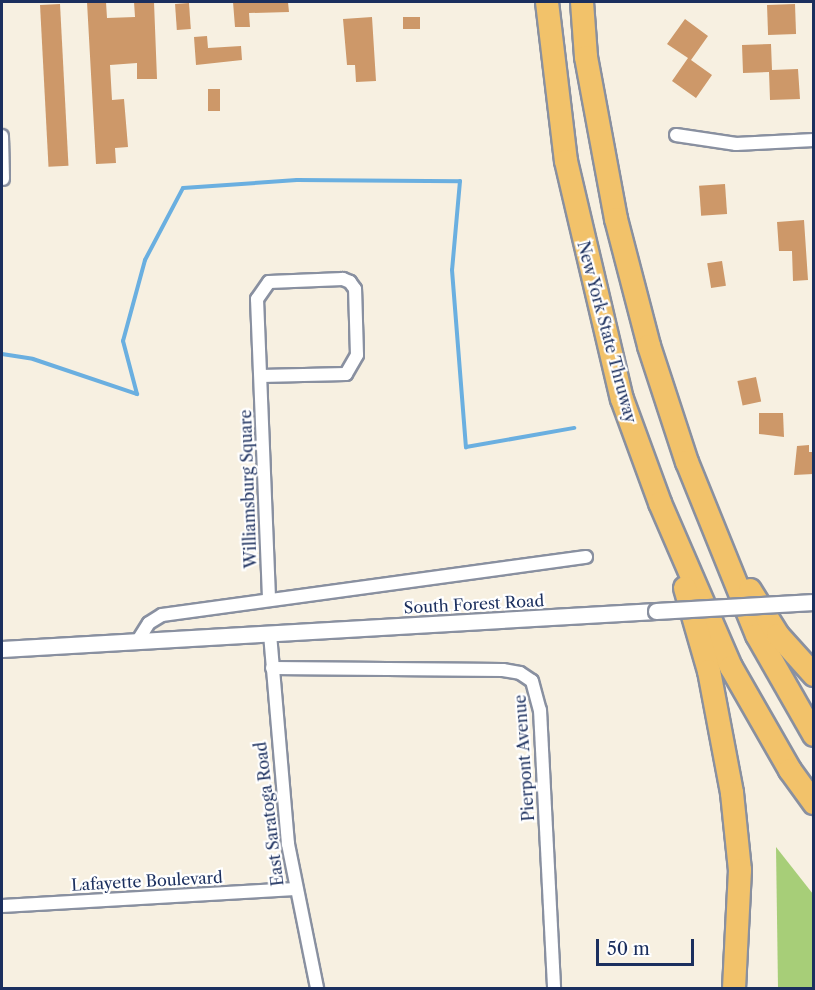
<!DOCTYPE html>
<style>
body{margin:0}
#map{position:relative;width:815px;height:990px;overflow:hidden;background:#f7f0e1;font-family:"Libre Caslon Text",serif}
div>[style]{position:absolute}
.green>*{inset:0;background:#a7ce78}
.stream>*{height:4px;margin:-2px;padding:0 2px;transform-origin:2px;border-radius:2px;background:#6aafe0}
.building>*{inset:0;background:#cd9869;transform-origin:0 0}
.roads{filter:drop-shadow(2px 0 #8990a0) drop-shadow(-2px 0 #8990a0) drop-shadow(0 2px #8990a0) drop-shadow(0 -2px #8990a0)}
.minor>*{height:12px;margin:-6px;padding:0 6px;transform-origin:6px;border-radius:6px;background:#fff}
.tertiary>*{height:15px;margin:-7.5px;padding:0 7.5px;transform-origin:7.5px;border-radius:7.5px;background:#fff}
.motorway>*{height:22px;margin:-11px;padding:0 11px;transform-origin:11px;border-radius:11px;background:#f2c26a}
.bridges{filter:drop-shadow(2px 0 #8990a0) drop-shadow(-2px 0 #8990a0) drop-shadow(0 2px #8990a0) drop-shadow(0 -2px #8990a0)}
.tertiary-bridge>*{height:15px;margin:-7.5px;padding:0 7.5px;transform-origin:7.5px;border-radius:7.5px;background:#fff}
span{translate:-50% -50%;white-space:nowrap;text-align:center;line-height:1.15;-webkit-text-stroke:4.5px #fff;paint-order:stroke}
.street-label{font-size:16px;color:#1b2f5e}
.frame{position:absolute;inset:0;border:3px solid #1b2f5e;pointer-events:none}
.scale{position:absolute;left:596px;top:939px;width:98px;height:27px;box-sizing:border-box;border:3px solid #1b2f5e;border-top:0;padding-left:8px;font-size:18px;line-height:21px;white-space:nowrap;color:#1b2f5e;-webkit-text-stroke:4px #fff;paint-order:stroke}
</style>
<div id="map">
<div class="green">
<i style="clip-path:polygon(776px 847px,813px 894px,813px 988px,778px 988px)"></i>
</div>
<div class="stream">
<i style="left:2px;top:354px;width:31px;rotate:9deg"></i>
<i style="left:33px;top:359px;width:110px;rotate:18.6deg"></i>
<i style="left:137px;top:394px;width:55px;rotate:-104.8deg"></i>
<i style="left:123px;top:341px;width:84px;rotate:-74.8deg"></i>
<i style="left:145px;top:260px;width:81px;rotate:-62.2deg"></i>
<i style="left:183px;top:188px;width:114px;rotate:-4deg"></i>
<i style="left:297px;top:180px;width:163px;rotate:0.4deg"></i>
<i style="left:460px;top:181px;width:89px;rotate:95.1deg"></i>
<i style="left:452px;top:270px;width:178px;rotate:85.5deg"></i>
<i style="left:466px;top:447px;width:110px;rotate:-10deg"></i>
</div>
<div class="building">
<i style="clip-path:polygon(87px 2px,106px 2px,107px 18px,135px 17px,134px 2px,154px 2px,157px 79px,137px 79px,137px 63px,110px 65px,112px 100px,124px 99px,128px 147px,115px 148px,116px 163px,96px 164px)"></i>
<i style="clip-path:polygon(233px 2px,288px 2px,289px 12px,249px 13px,250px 27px,235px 27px)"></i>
<i style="left:189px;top:3px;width:26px;height:14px;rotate:86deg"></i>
<i style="left:60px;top:4px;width:162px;height:20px;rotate:87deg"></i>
<i style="left:795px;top:4px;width:30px;height:28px;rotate:88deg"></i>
<i style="clip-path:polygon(372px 17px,376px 81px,356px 82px,355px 65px,347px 65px,343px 19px)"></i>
<i style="left:420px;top:17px;width:12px;height:17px;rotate:90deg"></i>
<i style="clip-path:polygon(685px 19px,708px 36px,691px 60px,712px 75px,696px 98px,672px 81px,688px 58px,667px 44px)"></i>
<i style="clip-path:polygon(207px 36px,208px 48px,241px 46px,242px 60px,196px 65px,194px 37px)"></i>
<i style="clip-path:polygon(771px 44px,772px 70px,798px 69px,800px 99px,770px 100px,769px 72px,743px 73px,742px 45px)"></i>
<i style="left:208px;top:89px;width:12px;height:22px"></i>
<i style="left:725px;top:184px;width:30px;height:26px;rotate:86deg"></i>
<i style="clip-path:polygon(804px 220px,808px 280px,793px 281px,792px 251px,779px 251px,777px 222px)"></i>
<i style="left:722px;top:261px;width:25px;height:15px;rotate:81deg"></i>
<i style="left:756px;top:377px;width:25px;height:19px;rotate:78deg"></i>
<i style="clip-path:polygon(759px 413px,783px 413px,784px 437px,759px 434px)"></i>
<i style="clip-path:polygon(809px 445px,809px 452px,813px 452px,813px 474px,794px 475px,797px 446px)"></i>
</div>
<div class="roads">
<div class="minor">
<i style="left:676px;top:135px;width:61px;rotate:8.5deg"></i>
<i style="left:736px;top:144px;width:78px;rotate:-2.9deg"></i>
<i style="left:2px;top:136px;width:43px;rotate:88.7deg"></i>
<i style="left:261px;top:376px;width:85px;rotate:-1.3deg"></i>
<i style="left:346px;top:374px;width:22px;rotate:-60deg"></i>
<i style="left:357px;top:355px;width:66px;rotate:-91.7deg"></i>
<i style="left:355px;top:289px;width:9px;rotate:-126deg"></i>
<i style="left:350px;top:282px;width:8px;rotate:-157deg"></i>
<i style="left:343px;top:279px;width:74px;rotate:177.7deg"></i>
<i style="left:269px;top:282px;width:21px;rotate:125deg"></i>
<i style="left:257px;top:299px;width:301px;rotate:87.7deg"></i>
<i style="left:270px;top:634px;width:211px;rotate:85.1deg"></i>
<i style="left:288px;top:844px;width:147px;rotate:78.6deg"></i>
<i style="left:137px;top:642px;width:22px;rotate:-58deg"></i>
<i style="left:149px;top:623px;width:15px;rotate:-32deg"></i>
<i style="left:162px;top:615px;width:428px;rotate:-7.8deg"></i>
<i style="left:272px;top:668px;width:231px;rotate:0.5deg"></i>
<i style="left:503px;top:670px;width:17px;rotate:10deg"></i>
<i style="left:520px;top:673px;width:14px;rotate:34deg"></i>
<i style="left:532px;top:681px;width:30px;rotate:75deg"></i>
<i style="left:540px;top:710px;width:278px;rotate:87.1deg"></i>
<i style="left:2px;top:906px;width:292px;rotate:-3.3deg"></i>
</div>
<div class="tertiary">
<i style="left:2px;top:649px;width:655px;rotate:-3.33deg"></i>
</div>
<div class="motorway">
<i style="left:547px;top:2px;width:160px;rotate:83.2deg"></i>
<i style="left:566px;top:161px;width:244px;rotate:76.8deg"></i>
<i style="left:622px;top:399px;width:111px;rotate:69.9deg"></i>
<i style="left:660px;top:503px;width:179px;rotate:66.6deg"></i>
<i style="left:731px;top:667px;width:119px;rotate:60.2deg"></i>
<i style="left:790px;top:770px;width:41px;rotate:54deg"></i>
<i style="left:582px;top:2px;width:55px;rotate:85.8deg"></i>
<i style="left:586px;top:57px;width:165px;rotate:79.5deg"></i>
<i style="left:616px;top:219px;width:131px;rotate:75.4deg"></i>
<i style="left:649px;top:346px;width:122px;rotate:71.9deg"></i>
<i style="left:687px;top:462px;width:187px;rotate:68deg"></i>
<i style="left:757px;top:635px;width:115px;rotate:60.3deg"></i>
<i style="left:685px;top:588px;width:86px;rotate:73.9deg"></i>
<i style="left:709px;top:671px;width:124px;rotate:79.3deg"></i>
<i style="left:732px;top:793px;width:77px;rotate:84.1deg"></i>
<i style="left:740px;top:870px;width:118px;rotate:92.9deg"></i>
<i style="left:750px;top:590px;width:53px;rotate:58.1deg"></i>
<i style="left:778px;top:635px;width:54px;rotate:48deg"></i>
</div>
</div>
<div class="bridges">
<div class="tertiary-bridge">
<i style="left:656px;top:611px;width:158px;rotate:-3.3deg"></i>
</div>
</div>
<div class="street-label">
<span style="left:607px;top:332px;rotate:75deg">New York State Thruway</span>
<span style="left:248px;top:489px;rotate:-92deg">Williamsburg Square</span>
<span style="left:474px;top:604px;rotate:-3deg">South Forest Road</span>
<span style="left:524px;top:758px;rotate:-94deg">Pierpont Avenue</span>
<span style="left:269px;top:814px;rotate:-97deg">East Saratoga Road</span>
<span style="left:147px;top:881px;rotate:-3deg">Lafayette Boulevard</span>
</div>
<div class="frame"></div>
<div class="scale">50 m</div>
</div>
